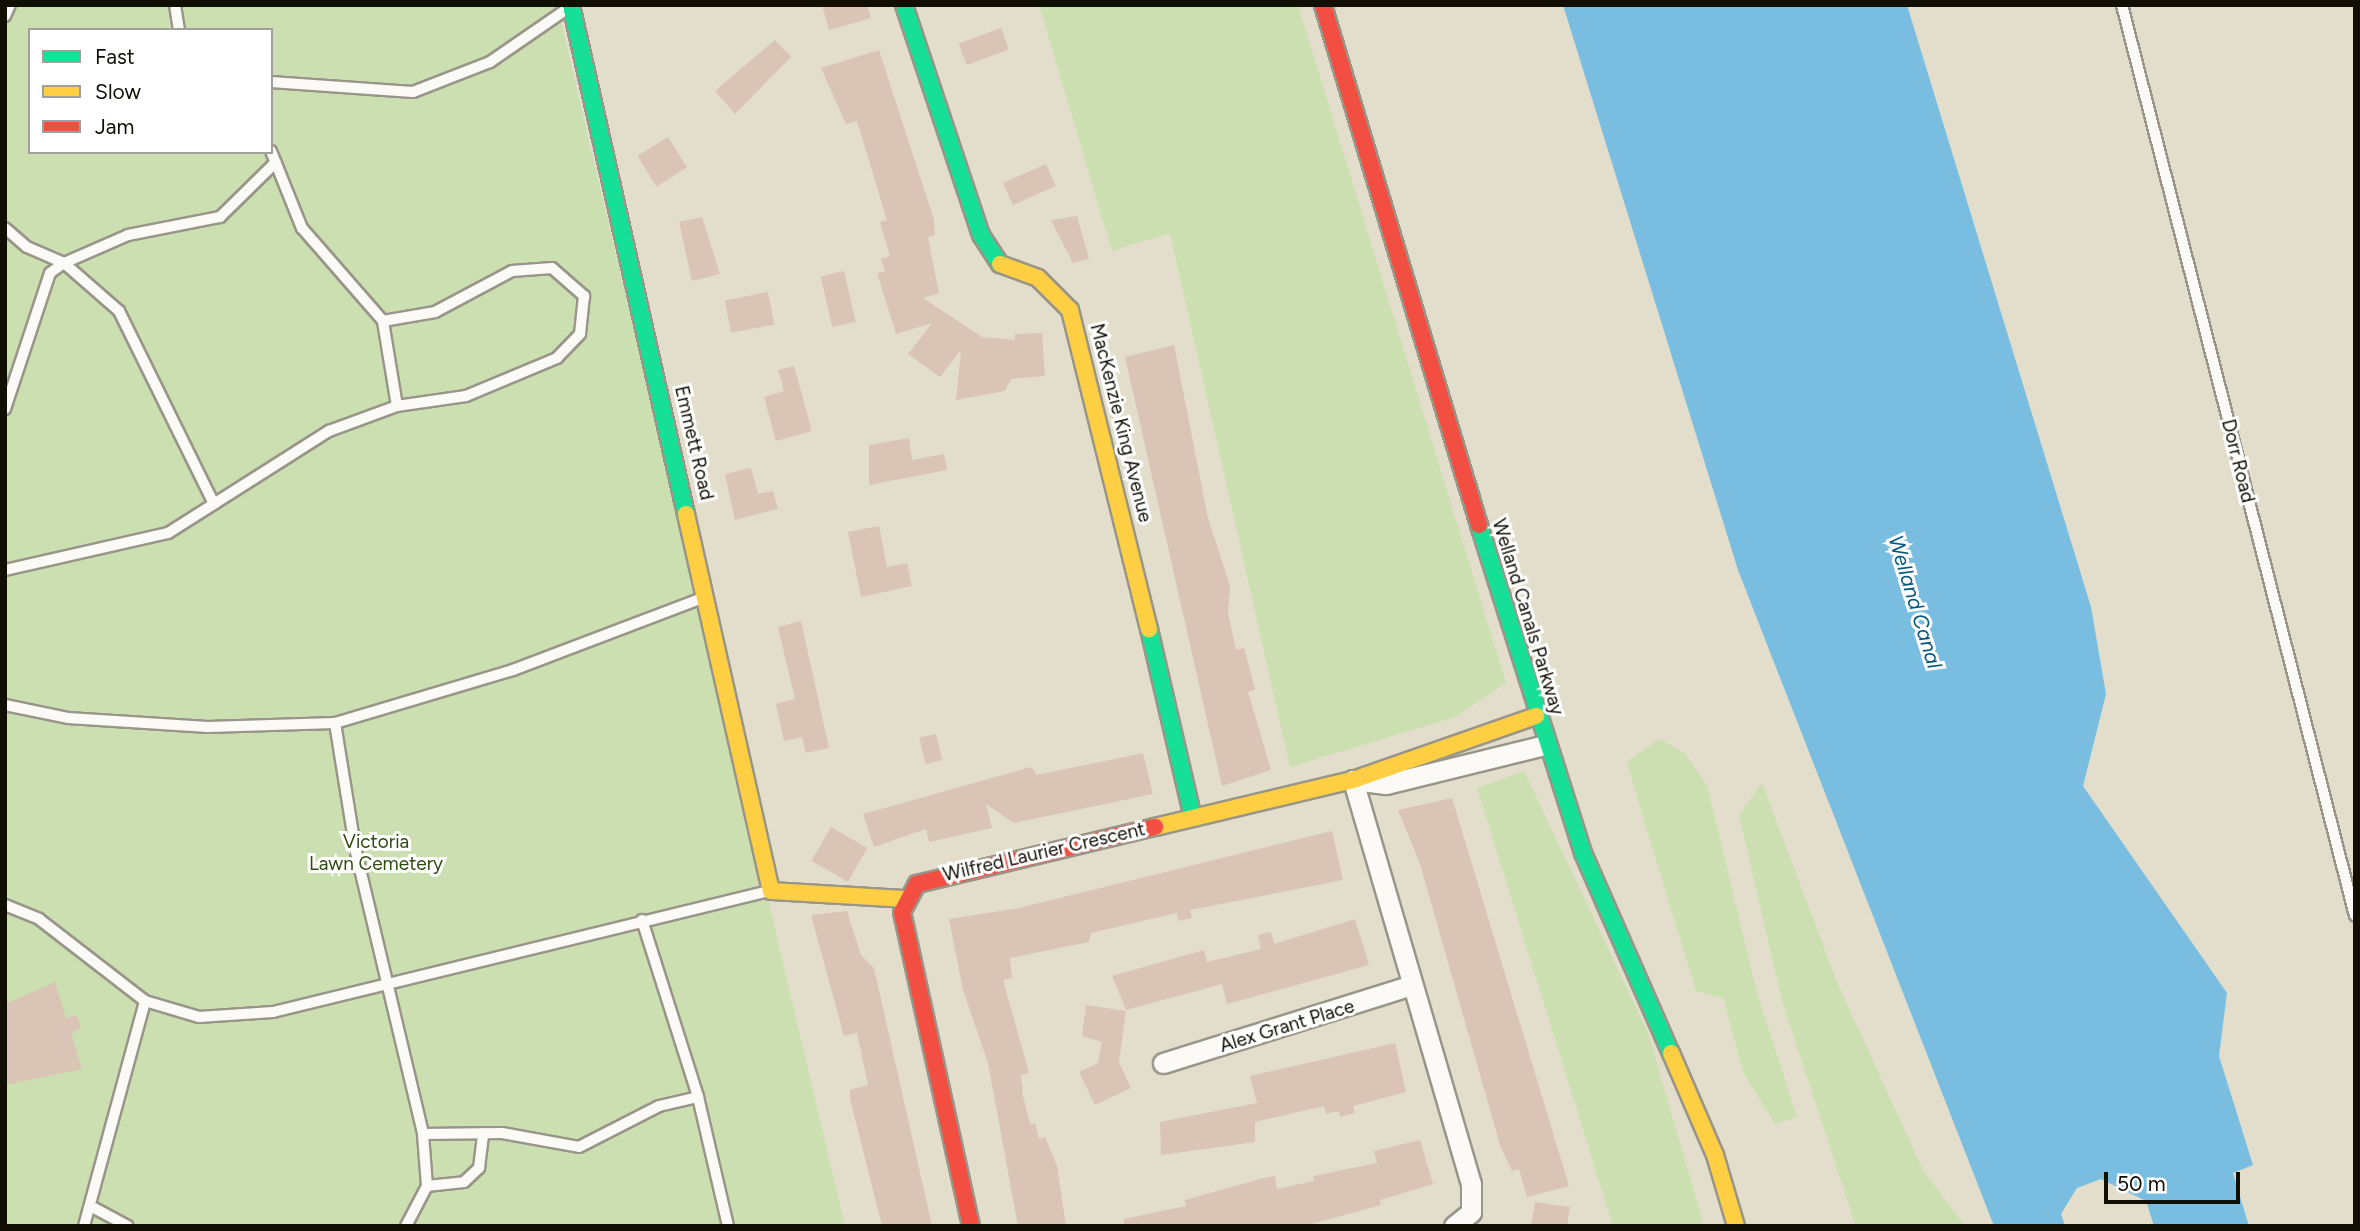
<!DOCTYPE html>
<style>
body{margin:0}
#map{position:relative;width:2360px;height:1231px;overflow:hidden;background:#e3decc;font-family:Figtree,sans-serif}
div>[style]{position:absolute}
.green>*{inset:0;background:#cbdfb0}
.water>*{inset:0;background:#79bee0}
.building>*{inset:0;background:#d9c4b5;transform-origin:0 0}
.roads{filter:drop-shadow(2px 0 #999588) drop-shadow(-2px 0 #999588) drop-shadow(0 2px #999588) drop-shadow(0 -2px #999588)}
.lane>*{height:10px;margin:-5px;padding:0 5px;transform-origin:5px;border-radius:5px;background:#fbfaf7}
.street>*{height:19px;margin:-9.5px;padding:0 9.5px;transform-origin:9.5px;border-radius:9.5px;background:#fbfaf7}
.fast>*{height:16px;margin:-8px;padding:0 8px;transform-origin:8px;border-radius:8px;background:#16e098}
.slow>*{height:16px;margin:-8px;padding:0 8px;transform-origin:8px;border-radius:8px;background:#ffcf43}
.jam>*{height:16px;margin:-8px;padding:0 8px;transform-origin:8px;border-radius:8px;background:#f24e42}
span{translate:-50% -50%;white-space:nowrap;text-align:center;line-height:1.15;-webkit-text-stroke:6px #fff;paint-order:stroke}
.street-label{font-size:19px;color:#110e04}
.park-label{font-size:19px;color:#2f4c10}
.water-label{font-size:21px;color:#06597e;font-style:italic}
.frame{position:absolute;inset:0;border:7px solid #110e04;pointer-events:none}
.legend{position:absolute;left:28px;top:28px;width:245px;height:126px;box-sizing:border-box;background:#fff;border:2px solid #a09f9b;margin:0;padding:9px 12px;list-style:none;font-size:21px;color:#110e04}
.legend li{display:flex;align-items:center;gap:14px;height:35px}
.legend b{width:35px;border:2px solid #a09f9b}
.scale{position:absolute;left:2104px;top:1172px;width:136px;height:32px;box-sizing:border-box;border:4px solid #110e04;border-top:0;padding-left:9px;font-size:21px;line-height:24px;white-space:nowrap;color:#110e04;-webkit-text-stroke:5px #fff;paint-order:stroke}
</style>
<div id="map">
<div class="green">
<i style="clip-path:polygon(evenodd,5px 5px,557px 5px,845px 1226px,5px 1226px,5px 5px,30px 30px,271px 30px,271px 152px,30px 152px,30px 30px)"></i>
<i style="clip-path:polygon(1039px 5px,1298px 5px,1506px 683px,1455px 717px,1290px 767px,1170px 233px,1112px 251px)"></i>
<i style="clip-path:polygon(1659px 739px,1685px 753px,1707px 785px,1757px 993px,1797px 1117px,1775px 1124px,1744px 1074px,1723px 998px,1696px 991px,1642px 814px,1627px 762px)"></i>
<i style="clip-path:polygon(1524px 771px,1648px 1033px,1704px 1226px,1613px 1226px,1477px 788px)"></i>
<i style="clip-path:polygon(1762px 783px,1837px 982px,1923px 1170px,1965px 1226px,1856px 1226px,1782px 1001px,1739px 815px)"></i>
</div>
<div class="water">
<i style="clip-path:polygon(1563px 5px,1907px 5px,2091px 607px,2106px 694px,2083px 786px,2227px 993px,2219px 1056px,2253px 1165px,2233px 1173px,2249px 1226px,2154px 1226px,2146px 1201px,2101px 1179px,2077px 1188px,2061px 1214px,2065px 1226px,1994px 1226px,1738px 570px)"></i>
</div>
<div class="building">
<i style="clip-path:polygon(822px 5px,867px 5px,871px 18px,829px 30px)"></i>
<i style="left:1001px;top:28px;width:23px;height:45px;rotate:70deg"></i>
<i style="clip-path:polygon(775px 40px,791px 57px,735px 114px,715px 91px)"></i>
<i style="clip-path:polygon(879px 50px,934px 220px,935px 235px,928px 237px,939px 293px,923px 298px,982px 337px,1015px 340px,1015px 334px,1042px 333px,1045px 376px,1011px 379px,1005px 391px,956px 400px,961px 350px,940px 377px,908px 354px,932px 323px,896px 334px,877px 273px,885px 271px,881px 259px,890px 256px,880px 222px,887px 220px,857px 121px,846px 124px,821px 68px)"></i>
<i style="left:668px;top:137px;width:36px;height:36px;rotate:58deg"></i>
<i style="left:1046px;top:164px;width:24px;height:47px;rotate:66deg"></i>
<i style="clip-path:polygon(1077px 216px,1089px 259px,1073px 263px,1051px 220px)"></i>
<i style="clip-path:polygon(702px 217px,720px 274px,692px 281px,679px 222px)"></i>
<i style="left:844px;top:271px;width:52px;height:24px;rotate:77deg"></i>
<i style="left:768px;top:292px;width:33px;height:44px;rotate:79deg"></i>
<i style="clip-path:polygon(1174px 345px,1208px 518px,1230px 586px,1228px 613px,1236px 650px,1244px 648px,1251px 674px,1255px 690px,1248px 692px,1271px 770px,1222px 786px,1125px 357px)"></i>
<i style="clip-path:polygon(794px 366px,812px 431px,776px 441px,764px 397px,784px 391px,778px 370px)"></i>
<i style="clip-path:polygon(909px 438px,912px 460px,944px 454px,947px 470px,869px 485px,869px 445px)"></i>
<i style="clip-path:polygon(751px 468px,758px 494px,773px 491px,778px 509px,735px 520px,725px 474px)"></i>
<i style="clip-path:polygon(879px 526px,887px 567px,907px 563px,912px 586px,861px 597px,848px 532px)"></i>
<i style="clip-path:polygon(801px 621px,829px 748px,806px 753px,802px 737px,784px 741px,776px 704px,795px 699px,778px 627px)"></i>
<i style="left:936px;top:734px;width:27px;height:17px;rotate:77deg"></i>
<i style="clip-path:polygon(1143px 753px,1153px 794px,1014px 823px,986px 804px,992px 828px,929px 842px,926px 829px,874px 847px,863px 814px,1031px 767px,1037px 775px)"></i>
<i style="clip-path:polygon(1452px 798px,1569px 1186px,1527px 1197px,1519px 1169px,1512px 1171px,1500px 1145px,1420px 864px,1398px 810px)"></i>
<i style="left:831px;top:827px;width:42px;height:39px;rotate:30deg"></i>
<i style="clip-path:polygon(1332px 831px,1343px 880px,1190px 910px,1192px 918px,1178px 921px,1177px 913px,1125px 925px,1091px 933px,1089px 942px,1010px 958px,1012px 978px,1003px 980px,1029px 1073px,1021px 1075px,1023px 1096px,1030px 1124px,1035px 1123px,1039px 1139px,1045px 1137px,1057px 1166px,1066px 1226px,1018px 1226px,988px 1063px,963px 990px,949px 919px,1019px 908px)"></i>
<i style="clip-path:polygon(847px 911px,861px 955px,874px 968px,932px 1226px,882px 1226px,850px 1099px,850px 1090px,868px 1085px,857px 1033px,844px 1036px,811px 915px)"></i>
<i style="clip-path:polygon(1355px 919px,1369px 965px,1227px 1004px,1222px 984px,1126px 1010px,1112px 976px,1204px 950px,1207px 962px,1261px 949px,1258px 935px,1271px 932px,1274px 944px)"></i>
<i style="clip-path:polygon(55px 982px,66px 1018px,77px 1015px,81px 1029px,71px 1032px,82px 1069px,5px 1085px,5px 1004px)"></i>
<i style="clip-path:polygon(1086px 1005px,1126px 1011px,1119px 1062px,1131px 1088px,1095px 1105px,1079px 1072px,1098px 1063px,1102px 1042px,1082px 1036px)"></i>
<i style="clip-path:polygon(1395px 1043px,1406px 1092px,1353px 1106px,1355px 1113px,1340px 1117px,1339px 1111px,1326px 1114px,1324px 1106px,1255px 1122px,1255px 1142px,1161px 1155px,1160px 1122px,1257px 1103px,1250px 1076px)"></i>
<i style="clip-path:polygon(1420px 1140px,1433px 1184px,1380px 1200px,1381px 1205px,1304px 1226px,1124px 1226px,1124px 1219px,1186px 1206px,1185px 1200px,1260px 1179px,1275px 1176px,1277px 1189px,1314px 1181px,1313px 1176px,1377px 1163px,1374px 1151px)"></i>
<i style="clip-path:polygon(1535px 1202px,1570px 1207px,1567px 1226px,1531px 1226px)"></i>
</div>
<div class="roads">
<div class="lane">
<i style="left:175px;top:5px;width:25px;rotate:81deg"></i>
<i style="left:2122px;top:5px;width:940px;rotate:75.65deg"></i>
<i style="left:5px;top:16px;width:12px;rotate:-66deg"></i>
<i style="left:271px;top:82px;width:142px;rotate:4deg"></i>
<i style="left:413px;top:92px;width:83px;rotate:-21.3deg"></i>
<i style="left:490px;top:62px;width:97px;rotate:-34.5deg"></i>
<i style="left:271px;top:151px;width:83px;rotate:68.1deg"></i>
<i style="left:302px;top:228px;width:123px;rotate:48.9deg"></i>
<i style="left:383px;top:321px;width:53px;rotate:-9.8deg"></i>
<i style="left:435px;top:312px;width:87px;rotate:-28deg"></i>
<i style="left:512px;top:271px;width:40px;rotate:-4.3deg"></i>
<i style="left:552px;top:268px;width:43px;rotate:41.2deg"></i>
<i style="left:584px;top:296px;width:38px;rotate:96deg"></i>
<i style="left:580px;top:334px;width:33px;rotate:134deg"></i>
<i style="left:557px;top:358px;width:99px;rotate:157.3deg"></i>
<i style="left:466px;top:396px;width:70px;rotate:171.8deg"></i>
<i style="left:5px;top:228px;width:29px;rotate:41deg"></i>
<i style="left:27px;top:247px;width:40px;rotate:23.4deg"></i>
<i style="left:64px;top:263px;width:70px;rotate:-23.6deg"></i>
<i style="left:128px;top:235px;width:94px;rotate:-11.1deg"></i>
<i style="left:220px;top:217px;width:78px;rotate:-44.5deg"></i>
<i style="left:5px;top:409px;width:143px;rotate:-71.7deg"></i>
<i style="left:50px;top:273px;width:17px;rotate:-36deg"></i>
<i style="left:64px;top:263px;width:73px;rotate:41.1deg"></i>
<i style="left:119px;top:311px;width:215px;rotate:63.8deg"></i>
<i style="left:5px;top:570px;width:167px;rotate:-12.8deg"></i>
<i style="left:168px;top:533px;width:191px;rotate:-32.4deg"></i>
<i style="left:329px;top:431px;width:72px;rotate:-20.2deg"></i>
<i style="left:397px;top:406px;width:86px;rotate:-99.4deg"></i>
<i style="left:5px;top:705px;width:64px;rotate:11.7deg"></i>
<i style="left:68px;top:718px;width:140px;rotate:3.7deg"></i>
<i style="left:208px;top:727px;width:127px;rotate:-1.8deg"></i>
<i style="left:335px;top:723px;width:186px;rotate:-16.6deg"></i>
<i style="left:513px;top:670px;width:205px;rotate:-20.8deg"></i>
<i style="left:335px;top:723px;width:131px;rotate:80.8deg"></i>
<i style="left:356px;top:852px;width:290px;rotate:76.6deg"></i>
<i style="left:423px;top:1134px;width:52px;rotate:85.6deg"></i>
<i style="left:427px;top:1186px;width:45px;rotate:117.7deg"></i>
<i style="left:5px;top:905px;width:37px;rotate:22deg"></i>
<i style="left:39px;top:919px;width:134px;rotate:37.7deg"></i>
<i style="left:145px;top:1001px;width:56px;rotate:16.5deg"></i>
<i style="left:199px;top:1017px;width:74px;rotate:-3.9deg"></i>
<i style="left:273px;top:1012px;width:511px;rotate:-13.71deg"></i>
<i style="left:642px;top:920px;width:186px;rotate:72.4deg"></i>
<i style="left:698px;top:1097px;width:132px;rotate:76.9deg"></i>
<i style="left:423px;top:1134px;width:79px;rotate:-0.7deg"></i>
<i style="left:502px;top:1133px;width:78px;rotate:10.3deg"></i>
<i style="left:579px;top:1147px;width:90px;rotate:-27.1deg"></i>
<i style="left:659px;top:1106px;width:40px;rotate:-13deg"></i>
<i style="left:427px;top:1186px;width:37px;rotate:-6deg"></i>
<i style="left:464px;top:1182px;width:21px;rotate:-43deg"></i>
<i style="left:479px;top:1168px;width:35px;rotate:-83deg"></i>
<i style="left:94px;top:1208px;width:38px;rotate:28deg"></i>
<i style="left:84px;top:1226px;width:233px;rotate:-74.8deg"></i>
</div>
<div class="street">
<i style="left:1163px;top:1063px;width:258px;rotate:-17.4deg"></i>
<i style="left:1454px;top:1226px;width:22px;rotate:-39deg"></i>
<i style="left:1471px;top:1212px;width:28px;rotate:-90deg"></i>
<i style="left:1471px;top:1184px;width:421px;rotate:-106.3deg"></i>
<i style="left:1353px;top:780px;width:33px;rotate:7deg"></i>
<i style="left:1386px;top:784px;width:164px;rotate:-13.8deg"></i>
</div>
<div class="fast">
<i style="left:571px;top:5px;width:522px;rotate:77.27deg"></i>
<i style="left:904px;top:5px;width:243px;rotate:71.5deg"></i>
<i style="left:981px;top:235px;width:35px;rotate:57deg"></i>
<i style="left:1479px;top:525px;width:344px;rotate:72.4deg"></i>
<i style="left:1583px;top:853px;width:219px;rotate:66.3deg"></i>
<i style="left:1149px;top:629px;width:194px;rotate:76.9deg"></i>
</div>
<div class="slow">
<i style="left:1000px;top:264px;width:40px;rotate:20.2deg"></i>
<i style="left:1038px;top:278px;width:45px;rotate:45deg"></i>
<i style="left:1070px;top:310px;width:329px;rotate:76.1deg"></i>
<i style="left:686px;top:514px;width:386px;rotate:77.3deg"></i>
<i style="left:771px;top:891px;width:133px;rotate:3.4deg"></i>
<i style="left:1155px;top:827px;width:204px;rotate:-13.4deg"></i>
<i style="left:1353px;top:780px;width:194px;rotate:-19.3deg"></i>
<i style="left:1671px;top:1053px;width:111px;rotate:66.7deg"></i>
<i style="left:1715px;top:1155px;width:74px;rotate:73.5deg"></i>
</div>
<div class="jam">
<i style="left:1323px;top:5px;width:543px;rotate:73.3deg"></i>
<i style="left:971px;top:1226px;width:321px;rotate:-102.4deg"></i>
<i style="left:902px;top:912px;width:32px;rotate:-62deg"></i>
<i style="left:917px;top:884px;width:245px;rotate:-13.5deg"></i>
</div>
</div>
<div class="street-label">
<span style="left:1121px;top:423px;rotate:76deg">MacKenzie King Avenue</span>
<span style="left:694px;top:443px;rotate:77deg">Emmett Road</span>
<span style="left:2238px;top:461px;rotate:76deg">Dorr Road</span>
<span style="left:1528px;top:617px;rotate:73deg">Welland Canals Parkway</span>
<span style="left:1044px;top:852px;rotate:-13deg">Wilfred Laurier Crescent</span>
<span style="left:1287px;top:1026px;rotate:-17deg">Alex Grant Place</span>
</div>
<div class="park-label">
<span style="left:376px;top:853px">Victoria<br>Lawn Cemetery</span>
</div>
<div class="water-label">
<span style="left:1915px;top:602px;rotate:73deg">Welland Canal</span>
</div>
<div class="frame"></div>
<ul class="legend">
<li><b style="height:9px;background:#16e098"></b>Fast</li>
<li><b style="height:9px;background:#ffcf43"></b>Slow</li>
<li><b style="height:9px;background:#f24e42"></b>Jam</li>
</ul>
<div class="scale">50 m</div>
</div>
